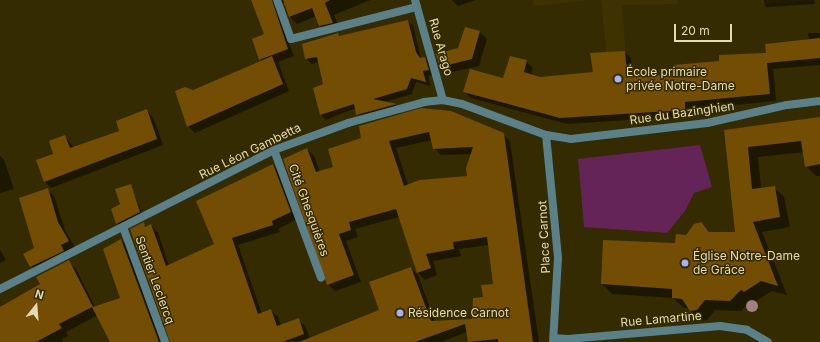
<!DOCTYPE html>
<meta charset="utf-8">
<style>
body{margin:0}
#map{position:relative;width:820px;height:342px;overflow:hidden;background:#342b00;font-family:Inter,sans-serif}
div>[style]{position:absolute}
.built>*{inset:0;background:#3e3300}
.green>*{inset:0;background:#642457}
.shadow>*{inset:0;background:#0007}
.building>*{inset:0;background:#734d04}
.service>*{height:8px;margin:-4px;padding:0 4px;transform-origin:4px;border-radius:4px;background:#5a808a}
.minor>*{height:8px;margin:-4px;padding:0 4px;transform-origin:4px;border-radius:4px;background:#5a808a}
.trees>*{width:12px;height:12px;margin:-6px;border-radius:50%;background:#a08081}
.dots>*{width:11px;height:11px;translate:-50% -50%;box-sizing:border-box;border:2px solid #342b00;border-radius:50%}
span{translate:-50% -50%;white-space:nowrap;text-align:center;line-height:1.15;-webkit-text-stroke:3px #342b00;paint-order:stroke}
.street-label{font-size:12px;color:#e4dbb5}
.poi-label{font-size:12px;color:#e4dbb5}
.left{translate:0 -50%;text-align:left}
.north{position:absolute;left:16px;top:286px;width:40px;height:40px;-webkit-text-stroke:3px #342b00;paint-order:stroke;rotate:17deg;font-size:11px;font-weight:700;line-height:16px;text-align:center;color:#e4dbb5}
.north::after{content:'';display:block;margin:auto;width:14px;height:18px;background:#e4dbb5;clip-path:polygon(50% 0,100% 100%,50% 72%,0 100%)}
.scale{position:absolute;left:674px;top:24px;width:58px;height:18px;box-sizing:border-box;border:2px solid #e4dbb5;border-top:0;padding-left:5px;font-size:12px;line-height:14px;white-space:nowrap;color:#e4dbb5;-webkit-text-stroke:3px #342b00;paint-order:stroke}
</style>
<div id="map">
<div class="built">
<i style="clip-path:polygon(533px 0,590px 0,534px 6px)"></i>
<i style="clip-path:polygon(601px 0,677px 0,678px 4px,622px 5px,630px 112px,613px 113px)"></i>
<i style="clip-path:polygon(762px 0,812px 0,812px 1px,762px 4px)"></i>
</div>
<div class="green">
<i style="clip-path:polygon(700px 145px,712px 187px,694px 193px,685px 211px,667px 233px,584px 227px,578px 159px)"></i>
</div>
<div class="shadow">
<i style="clip-path:polygon(252px 0,370px 0,334px 15px,340px 30px,327px 33px,320px 26px,316px 16px,297px 24px,290px 17px,285px 3px,280px 3px,284px 30px,294px 56px,278px 62px,289px 91px,195px 133px,188px 126px,176px 92px,193px 91px,262px 61px,260px 59px,265px 34px)"></i>
<i style="clip-path:polygon(452px 0,476px 0,458px 6px)"></i>
<i style="clip-path:polygon(763px 0,814px 0,815px 4px,766px 7px)"></i>
<i style="clip-path:polygon(408px 21px,413px 26px,421px 59px,425px 58px,430px 63px,433px 75px,428px 76px,431px 86px,416px 82px,412px 94px,384px 102px,396px 105px,401px 109px,362px 120px,356px 109px,350px 110px,326px 120px,321px 115px,314px 88px,324px 85px,319px 62px,312px 64px,306px 58px,337px 34px,340px 36px)"></i>
<i style="clip-path:polygon(466px 28px,480px 32px,487px 39px,479px 66px,447px 73px,440px 67px,459px 49px)"></i>
<i style="clip-path:polygon(808px 33px,820px 33px,820px 65px,773px 69px,776px 101px,691px 109px,691px 116px,567px 124px,471px 98px,464px 92px,503px 79px,526px 61px,533px 68px,531px 75px,540px 78px,594px 73px,625px 52px,631px 58px,632px 69px,645px 78px,675px 74px,720px 62px,767px 54px,809px 40px)"></i>
<i style="clip-path:polygon(146px 110px,153px 117px,163px 145px,51px 188px,44px 181px,54px 155px,65px 136px,74px 148px,121px 131px)"></i>
<i style="clip-path:polygon(820px 118px,820px 176px,816px 176px,806px 166px,804px 152px,758px 157px,761px 188px,774px 187px,784px 197px,790px 227px,762px 232px,787px 295px,772px 291px,754px 302px,751px 300px,741px 311px,715px 310px,707px 320px,701px 321px,689px 308px,684px 308px,673px 298px,612px 294px,602px 284px,676px 244px,701px 223px,711px 233px,737px 233px,725px 130px)"></i>
<i style="clip-path:polygon(evenodd,360px 126px,503px 134px,510px 142px,539px 342px,469px 342px,467px 332px,441px 342px,327px 342px,380px 311px,411px 268px,418px 275px,435px 322px,473px 320px,484px 298px,494px 285px,489px 245px,459px 249px,461px 256px,433px 261px,437px 275px,425px 280px,418px 273px,399px 217px,355px 229px,358px 237px,346px 241px,361px 282px,335px 291px,328px 284px,307px 149px,314px 156px,320px 172px,334px 167px,363px 138px,360px 126px,432px 140px,434px 148px,441px 155px,471px 154px,468px 176px,408px 185px,396px 148px,432px 140px)"></i>
<i style="clip-path:polygon(0 156px,4px 160px,14px 189px,0 193px)"></i>
<i style="clip-path:polygon(273px 165px,280px 172px,297px 219px,278px 229px,280px 232px,238px 245px,262px 314px,271px 310px,278px 317px,281px 325px,298px 319px,305px 326px,311px 341px,171px 342px,143px 224px,147px 227px,151px 225px,158px 233px,169px 266px,215px 244px)"></i>
<i style="clip-path:polygon(130px 185px,143px 215px,120px 227px,117px 223px,121px 204px)"></i>
<i style="clip-path:polygon(48px 190px,54px 196px,65px 230px,75px 247px,38px 274px,24px 254px,35px 248px)"></i>
<i style="clip-path:polygon(121px 240px,128px 247px,163px 342px,112px 342px,98px 315px,66px 332px,68px 336px,62px 339px,63px 342px,0 342px,0 308px,41px 285px,68px 262px,76px 269px,95px 307px,121px 299px)"></i>
<i style="clip-path:polygon(0 250px,6px 260px,0 263px)"></i>
</div>
<div class="building">
<i style="clip-path:polygon(251px 0,272px 0,288px 49px,259px 60px,252px 39px,264px 34px)"></i>
<i style="clip-path:polygon(283px 0,330px 0,325px 3px,333px 23px,319px 26px,312px 8px,289px 17px)"></i>
<i style="clip-path:polygon(408px 20px,416px 52px,420px 58px,425px 57px,429px 70px,423px 71px,426px 82px,411px 78px,407px 89px,373px 99px,397px 104px,356px 115px,354px 104px,320px 115px,313px 88px,323px 84px,317px 57px,305px 59px,302px 44px,338px 33px,339px 36px)"></i>
<i style="clip-path:polygon(465px 27px,480px 31px,472px 59px,440px 67px,436px 54px,458px 48px)"></i>
<i style="clip-path:polygon(820px 38px,820px 58px,767px 63px,770px 94px,685px 102px,685px 110px,560px 118px,463px 92px,470px 69px,503px 78px,510px 56px,527px 60px,524px 72px,540px 77px,593px 72px,590px 53px,625px 51px,626px 64px,646px 77px,674px 73px,674px 65px,719px 61px,719px 55px,766px 53px,765px 44px)"></i>
<i style="clip-path:polygon(272px 56px,283px 84px,187px 127px,175px 91px,185px 87px,193px 90px)"></i>
<i style="clip-path:polygon(evenodd,421px 108px,451px 111px,504px 133px,533px 342px,498px 342px,498px 339px,468px 342px,465px 324px,415px 342px,299px 342px,379px 310px,369px 282px,411px 267px,431px 321px,472px 319px,473px 298px,483px 297px,481px 285px,493px 284px,487px 237px,453px 242px,454px 249px,426px 254px,431px 268px,417px 273px,396px 209px,349px 222px,351px 230px,339px 234px,354px 275px,327px 285px,283px 159px,307px 148px,316px 172px,333px 167px,328px 149px,361px 138px,359px 126px,421px 108px,429px 132px,433px 149px,473px 147px,466px 168px,467px 176px,419px 180px,404px 186px,389px 141px,429px 132px)"></i>
<i style="clip-path:polygon(147px 109px,157px 139px,44px 182px,36px 160px,53px 154px,49px 141px,65px 135px,70px 148px,119px 131px,116px 121px)"></i>
<i style="clip-path:polygon(820px 117px,820px 164px,805px 167px,801px 141px,748px 147px,752px 189px,775px 186px,780px 217px,753px 222px,778px 286px,761px 281px,744px 292px,741px 290px,730px 301px,705px 300px,697px 310px,690px 311px,682px 299px,672px 298px,672px 289px,601px 284px,603px 240px,675px 243px,676px 234px,686px 235px,694px 224px,701px 222px,709px 232px,735px 232px,724px 130px)"></i>
<i style="clip-path:polygon(273px 164px,291px 212px,272px 221px,273px 225px,232px 238px,258px 314px,271px 309px,277px 326px,299px 318px,304px 334px,282px 342px,170px 342px,130px 229px,144px 222px,145px 227px,151px 224px,166px 266px,214px 244px,196px 201px)"></i>
<i style="clip-path:polygon(131px 184px,140px 212px,116px 224px,111px 209px,120px 204px,115px 189px)"></i>
<i style="clip-path:polygon(48px 188px,58px 222px,69px 241px,61px 245px,64px 251px,30px 267px,23px 254px,34px 248px,19px 198px)"></i>
<i style="clip-path:polygon(121px 239px,159px 342px,110px 342px,92px 307px,59px 324px,62px 328px,36px 342px,0 342px,0 307px,40px 284px,36px 277px,69px 260px,93px 307px,120px 298px,103px 249px)"></i>
</div>
<div class="service">
<i style="left:277px;top:0;width:41px;rotate:70.3deg"></i>
<i style="left:291px;top:39px;width:130px;rotate:-14.3deg"></i>
<i style="left:274px;top:150px;width:136px;rotate:69.8deg"></i>
</div>
<div class="minor">
<i style="left:415px;top:0;width:104px;rotate:74.4deg"></i>
<i style="left:546px;top:135px;width:124px;rotate:84.4deg"></i>
<i style="left:558px;top:258px;width:84px;rotate:93.4deg"></i>
<i style="left:123px;top:227px;width:122px;rotate:69.9deg"></i>
<i style="left:0;top:289px;width:307px;rotate:-26.9deg"></i>
<i style="left:274px;top:150px;width:79px;rotate:-20deg"></i>
<i style="left:348px;top:123px;width:79px;rotate:-15.4deg"></i>
<i style="left:424px;top:102px;width:19px;rotate:-6deg"></i>
<i style="left:443px;top:100px;width:19px;rotate:12deg"></i>
<i style="left:462px;top:104px;width:90px;rotate:20.3deg"></i>
<i style="left:546px;top:135px;width:25px;rotate:9deg"></i>
<i style="left:571px;top:139px;width:137px;rotate:-6.7deg"></i>
<i style="left:707px;top:123px;width:82px;rotate:-12.7deg"></i>
<i style="left:787px;top:105px;width:33px;rotate:-7deg"></i>
<i style="left:554px;top:338px;width:14px;rotate:4deg"></i>
<i style="left:568px;top:339px;width:153px;rotate:-4.9deg"></i>
<i style="left:720px;top:326px;width:27px;rotate:8deg"></i>
<i style="left:747px;top:330px;width:24px;rotate:30deg"></i>
</div>
<div class="trees">
<i style="left:752px;top:306px"></i>
</div>
<div class="dots">
<i style="left:618px;top:79px;background:#a5b1fc"></i>
<i style="left:685px;top:263px;background:#a5b1fc"></i>
<i style="left:400px;top:313px;background:#a5b1fc"></i>
</div>
<div class="street-label">
<span style="left:441px;top:47px;rotate:74deg">Rue Arago</span>
<span style="left:682px;top:113px;rotate:-8deg">Rue du Bazinghien</span>
<span style="left:250px;top:151px;rotate:-26deg">Rue Léon Gambetta</span>
<span style="left:309px;top:210px;rotate:70deg">Cité Ghesquières</span>
<span style="left:544px;top:237px;rotate:-93deg">Place Carnot</span>
<span style="left:155px;top:280px;rotate:70deg">Sentier Leclercq</span>
<span style="left:661px;top:319px;rotate:-5deg">Rue Lamartine</span>
</div>
<div class="poi-label">
<span class="left" style="left:626px;top:79px">École primaire<br>privée Notre-Dame</span>
<span class="left" style="left:693px;top:263px">Église Notre-Dame<br>de Grâce</span>
<span class="left" style="left:408px;top:313px">Résidence Carnot</span>
</div>
<div class="north">N</div>
<div class="scale">20 m</div>
</div>
